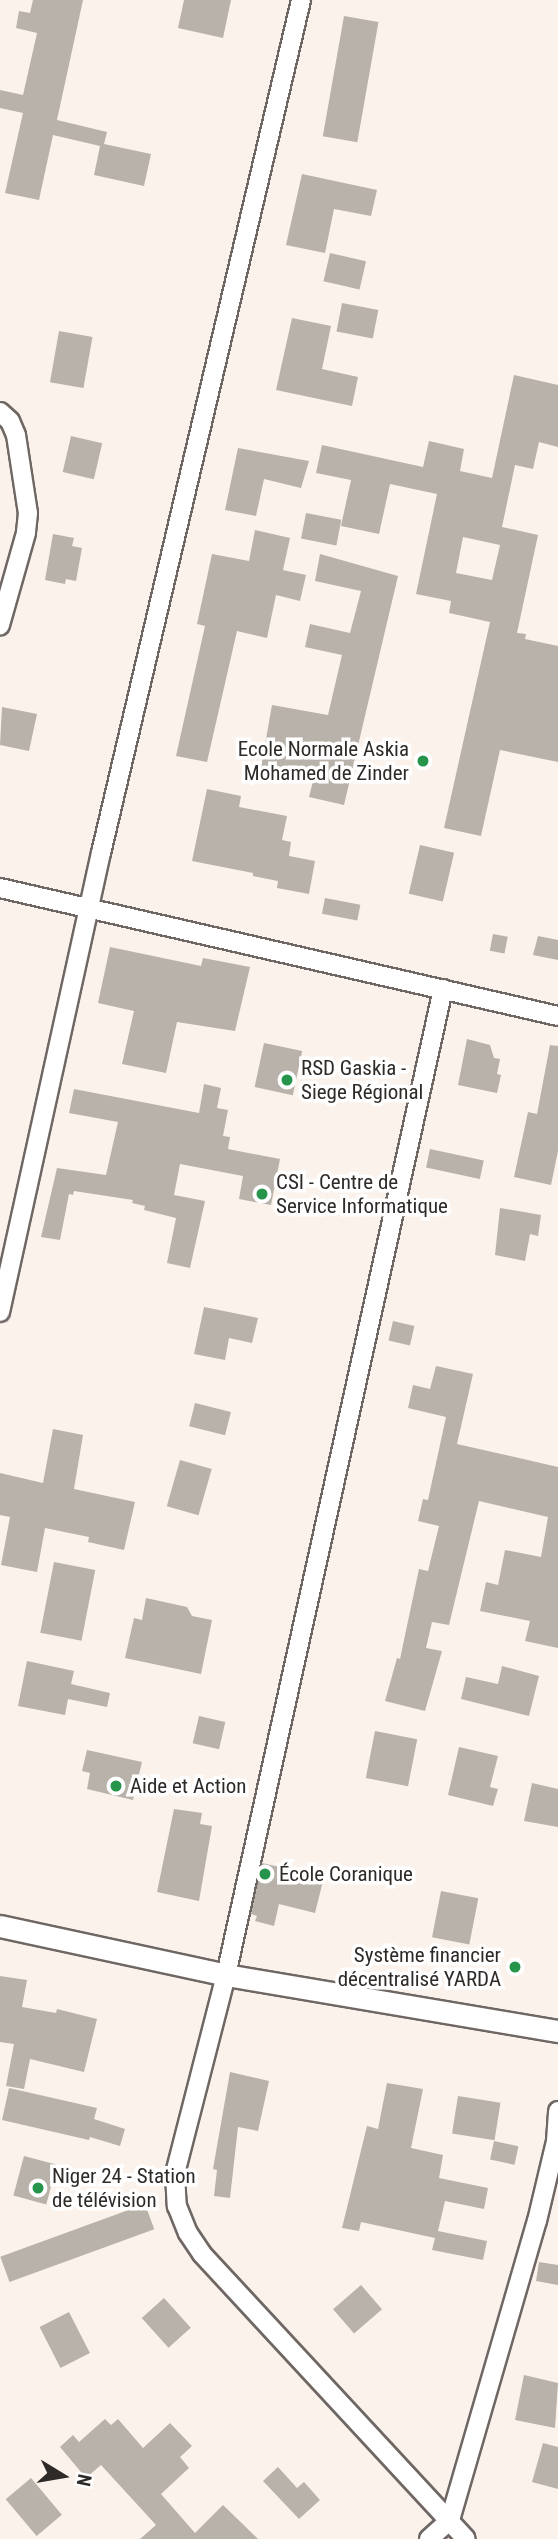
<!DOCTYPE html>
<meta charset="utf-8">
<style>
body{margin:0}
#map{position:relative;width:558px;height:2539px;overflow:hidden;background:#fbf2ec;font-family:"Roboto Condensed",sans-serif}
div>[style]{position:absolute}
.building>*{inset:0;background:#b8b2ab;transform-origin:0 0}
.roads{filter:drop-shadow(2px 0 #6f6763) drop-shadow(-2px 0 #6f6763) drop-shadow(0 2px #6f6763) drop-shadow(0 -2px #6f6763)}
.minor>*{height:18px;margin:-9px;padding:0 9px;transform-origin:9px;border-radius:9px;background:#fff}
.tertiary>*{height:21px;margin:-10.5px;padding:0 10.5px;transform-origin:10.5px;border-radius:10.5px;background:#fff}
.dots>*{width:19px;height:19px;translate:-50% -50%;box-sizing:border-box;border:4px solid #fff;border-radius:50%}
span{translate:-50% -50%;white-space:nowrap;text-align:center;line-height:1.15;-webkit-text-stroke:7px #fff;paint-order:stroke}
.poi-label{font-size:21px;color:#2e2a28}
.right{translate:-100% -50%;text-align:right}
.left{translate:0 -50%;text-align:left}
.north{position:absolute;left:28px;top:2441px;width:70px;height:70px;-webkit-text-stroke:5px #fff;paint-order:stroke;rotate:101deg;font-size:19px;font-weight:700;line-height:28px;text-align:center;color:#2e2a28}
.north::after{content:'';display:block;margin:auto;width:24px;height:32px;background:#2e2a28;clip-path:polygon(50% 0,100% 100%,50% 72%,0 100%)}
</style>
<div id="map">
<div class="building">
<i style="clip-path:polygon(33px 0,83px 0,57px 120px,107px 132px,104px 144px,151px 154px,144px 186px,94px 175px,100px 146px,53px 135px,39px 200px,5px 193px,23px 113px,0 108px,0 90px,23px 95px,37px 33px,16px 28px,19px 11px,30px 13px)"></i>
<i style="clip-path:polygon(184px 0,231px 0,223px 38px,178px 28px)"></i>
<i style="left:344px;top:16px;width:35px;height:122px;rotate:10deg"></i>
<i style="clip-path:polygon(302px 174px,377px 190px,371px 216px,334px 209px,325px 253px,286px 245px)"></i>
<i style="left:330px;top:253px;width:37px;height:29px;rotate:13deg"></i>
<i style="left:342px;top:303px;width:37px;height:29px;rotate:11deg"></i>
<i style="clip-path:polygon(292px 318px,331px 326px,322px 369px,358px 377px,352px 406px,276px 390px)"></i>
<i style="left:59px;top:331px;width:34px;height:52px;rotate:10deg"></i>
<i style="clip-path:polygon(evenodd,514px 375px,558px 385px,558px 447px,539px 442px,533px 469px,515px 465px,502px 527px,538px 535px,517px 633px,526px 634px,525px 639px,558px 646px,558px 762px,500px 750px,481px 836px,444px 828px,490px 622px,449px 613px,451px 601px,416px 594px,437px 494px,390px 484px,379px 534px,341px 526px,351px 480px,316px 473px,322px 445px,423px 467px,429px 441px,464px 449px,460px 471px,492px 478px,514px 375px,463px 537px,500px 545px,492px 580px,456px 573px,463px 537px)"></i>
<i style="left:71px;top:436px;width:32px;height:37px;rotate:13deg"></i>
<i style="clip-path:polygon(238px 448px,309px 461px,301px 488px,264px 479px,256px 516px,225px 510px)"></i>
<i style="left:306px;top:513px;width:36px;height:26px;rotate:11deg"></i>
<i style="clip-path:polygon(255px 530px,290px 538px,283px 570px,306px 575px,300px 601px,276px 595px,267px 638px,237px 631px,207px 762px,176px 756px,205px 626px,197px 624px,212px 554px,249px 561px)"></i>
<i style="clip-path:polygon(53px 534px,74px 538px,72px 546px,82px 548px,76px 581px,66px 579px,65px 584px,45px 580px)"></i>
<i style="clip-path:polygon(320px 554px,398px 576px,344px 805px,309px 797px,314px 777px,261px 767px,272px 705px,328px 715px,342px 655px,305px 647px,310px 624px,350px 633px,361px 591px,315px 581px)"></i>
<i style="clip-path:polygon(2px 707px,37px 714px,29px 751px,0 745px)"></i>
<i style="clip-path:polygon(207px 789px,241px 796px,239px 807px,287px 816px,282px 840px,291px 842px,289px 856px,315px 861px,309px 894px,277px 888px,278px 881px,253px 876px,253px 873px,192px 861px)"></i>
<i style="left:420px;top:845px;width:35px;height:50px;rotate:13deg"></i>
<i style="left:325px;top:898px;width:36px;height:16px;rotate:11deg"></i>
<i style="left:493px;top:934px;width:15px;height:17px;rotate:11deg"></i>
<i style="clip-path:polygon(538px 936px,558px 940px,558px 960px,533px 955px)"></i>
<i style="clip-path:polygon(110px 947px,201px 966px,203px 958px,250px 967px,235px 1031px,177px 1022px,166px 1073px,122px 1064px,134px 1011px,98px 1003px)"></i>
<i style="clip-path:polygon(467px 1039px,490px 1045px,494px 1058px,500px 1059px,497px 1074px,501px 1075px,497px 1093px,458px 1085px)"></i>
<i style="left:264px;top:1043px;width:39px;height:45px;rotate:12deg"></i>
<i style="clip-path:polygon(550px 1045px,558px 1046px,558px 1151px,551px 1185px,514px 1177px,528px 1112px,537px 1114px)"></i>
<i style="clip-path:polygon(204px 1084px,221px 1088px,217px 1108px,228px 1110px,223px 1136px,230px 1137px,228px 1149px,280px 1159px,271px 1205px,239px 1199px,243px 1176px,180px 1164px,174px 1195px,205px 1201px,190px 1268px,167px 1263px,176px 1218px,144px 1210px,145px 1206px,132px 1203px,133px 1200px,74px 1191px,73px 1195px,69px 1194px,60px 1240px,41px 1237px,57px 1168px,106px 1175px,118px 1122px,69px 1113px,74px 1089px,199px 1113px)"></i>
<i style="left:430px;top:1149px;width:55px;height:19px;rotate:12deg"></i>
<i style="clip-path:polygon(500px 1208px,541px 1215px,538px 1236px,530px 1234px,525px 1261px,495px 1255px)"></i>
<i style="clip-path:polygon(204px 1307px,258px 1318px,252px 1343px,229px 1338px,225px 1360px,194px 1354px)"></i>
<i style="left:393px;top:1321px;width:22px;height:20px;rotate:13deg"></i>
<i style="clip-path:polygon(436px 1366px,473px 1374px,457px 1444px,558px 1467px,558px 1648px,525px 1641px,530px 1621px,480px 1611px,486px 1582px,498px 1585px,505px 1550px,541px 1557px,548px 1517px,479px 1501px,449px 1625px,432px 1622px,426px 1648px,442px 1651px,425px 1711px,385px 1701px,397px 1658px,400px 1659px,419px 1569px,428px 1571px,439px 1526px,418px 1521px,423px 1499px,428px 1500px,446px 1417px,408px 1408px,413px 1385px,430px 1389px)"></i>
<i style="left:195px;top:1403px;width:37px;height:24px;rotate:14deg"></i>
<i style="clip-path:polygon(53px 1429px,83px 1435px,74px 1489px,135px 1502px,124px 1550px,88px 1542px,89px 1537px,45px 1528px,37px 1572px,1px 1565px,10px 1517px,0 1515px,0 1473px,43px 1483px)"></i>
<i style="left:180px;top:1460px;width:33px;height:48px;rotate:16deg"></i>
<i style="left:54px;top:1562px;width:42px;height:72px;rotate:11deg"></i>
<i style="clip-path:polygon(146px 1598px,187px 1607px,192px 1616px,212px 1620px,201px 1674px,125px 1658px,134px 1618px,142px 1620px)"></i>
<i style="clip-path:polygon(27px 1661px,74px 1671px,71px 1684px,110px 1693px,107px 1707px,68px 1699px,65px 1715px,18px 1706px)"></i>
<i style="clip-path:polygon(502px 1666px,539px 1676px,529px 1716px,461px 1699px,466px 1677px,498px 1684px)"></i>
<i style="left:199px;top:1716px;width:27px;height:28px;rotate:13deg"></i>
<i style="left:375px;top:1731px;width:43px;height:48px;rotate:11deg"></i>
<i style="clip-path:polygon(459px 1747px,498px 1756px,490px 1787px,498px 1789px,493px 1806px,448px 1795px)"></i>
<i style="clip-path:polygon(87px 1750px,142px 1762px,133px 1800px,87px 1789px,90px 1773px,82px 1771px)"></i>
<i style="clip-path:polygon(532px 1783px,558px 1789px,558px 1827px,524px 1821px)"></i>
<i style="clip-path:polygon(174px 1809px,202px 1813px,200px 1824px,212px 1826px,199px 1901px,157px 1892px)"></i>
<i style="clip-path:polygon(262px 1863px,324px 1877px,315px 1913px,279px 1904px,274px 1926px,255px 1921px,257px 1916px,251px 1914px)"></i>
<i style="left:441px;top:1891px;width:38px;height:47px;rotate:11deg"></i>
<i style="clip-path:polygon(0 1976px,27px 1980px,22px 2007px,56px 2013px,57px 2009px,97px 2019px,84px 2072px,30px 2059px,24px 2089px,6px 2086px,14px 2044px,0 2042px)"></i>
<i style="clip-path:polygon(230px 2072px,269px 2081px,258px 2131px,238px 2127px,230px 2198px,214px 2196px,217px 2170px,213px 2169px)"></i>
<i style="clip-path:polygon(387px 2083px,423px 2089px,411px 2148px,443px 2155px,439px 2178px,488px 2188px,484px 2209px,445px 2201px,438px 2231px,487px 2241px,483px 2260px,432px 2250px,435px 2238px,361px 2222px,359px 2231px,342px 2228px,367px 2126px,378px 2129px)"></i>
<i style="clip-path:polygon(9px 2088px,97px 2108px,94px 2119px,125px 2129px,120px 2146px,90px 2137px,89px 2140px,2px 2120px)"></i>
<i style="left:458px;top:2096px;width:43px;height:38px;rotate:9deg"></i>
<i style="left:494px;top:2141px;width:25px;height:19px;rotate:12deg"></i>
<i style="left:24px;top:2156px;width:34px;height:41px;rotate:15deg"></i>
<i style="left:145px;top:2204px;width:27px;height:154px;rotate:70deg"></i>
<i style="clip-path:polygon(539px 2262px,558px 2265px,558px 2285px,536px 2281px)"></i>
<i style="left:361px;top:2285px;width:32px;height:37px;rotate:49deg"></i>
<i style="left:164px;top:2298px;width:40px;height:30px;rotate:48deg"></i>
<i style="left:69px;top:2312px;width:46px;height:33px;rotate:63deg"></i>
<i style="clip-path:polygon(524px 2375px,558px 2383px,555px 2428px,515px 2420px)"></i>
<i style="clip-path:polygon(105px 2419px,111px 2425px,118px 2419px,143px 2448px,170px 2423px,192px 2446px,180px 2457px,189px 2468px,161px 2494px,195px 2533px,223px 2505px,258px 2539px,140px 2539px,156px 2525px,101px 2465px,86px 2478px,60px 2447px,73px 2435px,79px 2442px)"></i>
<i style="clip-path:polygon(543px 2443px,558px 2447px,558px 2489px,532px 2482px)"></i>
<i style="clip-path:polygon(278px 2467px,297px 2488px,304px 2482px,320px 2500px,299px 2519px,263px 2481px)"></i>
<i style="left:31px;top:2478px;width:48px;height:33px;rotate:50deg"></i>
</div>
<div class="roads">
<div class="minor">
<i style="left:0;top:412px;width:13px;rotate:42deg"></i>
<i style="left:10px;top:421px;width:15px;rotate:67deg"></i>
<i style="left:16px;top:435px;width:79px;rotate:81.3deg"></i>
<i style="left:28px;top:513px;width:20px;rotate:96deg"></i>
<i style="left:26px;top:533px;width:96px;rotate:105.8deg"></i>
<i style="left:0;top:888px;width:572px;rotate:12.92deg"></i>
<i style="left:443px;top:989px;width:1010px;rotate:102.41deg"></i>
<i style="left:226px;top:1975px;width:204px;rotate:104.4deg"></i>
<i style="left:175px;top:2173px;width:33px;rotate:87deg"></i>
<i style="left:177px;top:2206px;width:29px;rotate:68deg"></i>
<i style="left:188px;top:2233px;width:25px;rotate:56deg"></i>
<i style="left:202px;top:2254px;width:388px;rotate:47.2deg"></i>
<i style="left:0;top:1312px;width:470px;rotate:-77.6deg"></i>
<i style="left:101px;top:853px;width:876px;rotate:-76.8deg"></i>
<i style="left:429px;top:2539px;width:28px;rotate:-42deg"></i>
<i style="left:450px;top:2520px;width:311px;rotate:-73.8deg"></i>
<i style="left:537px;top:2221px;width:82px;rotate:-76.6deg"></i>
<i style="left:556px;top:2141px;width:30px;rotate:-86deg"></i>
</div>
<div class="tertiary">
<i style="left:0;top:1926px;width:231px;rotate:12.2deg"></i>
<i style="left:226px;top:1975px;width:337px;rotate:9.6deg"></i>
</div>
</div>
<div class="dots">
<i style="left:423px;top:761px;background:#27944c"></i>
<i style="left:287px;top:1080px;background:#27944c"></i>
<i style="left:262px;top:1194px;background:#27944c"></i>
<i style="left:116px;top:1786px;background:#27944c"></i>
<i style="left:265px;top:1874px;background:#27944c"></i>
<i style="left:515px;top:1967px;background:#27944c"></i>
<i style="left:38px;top:2188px;background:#27944c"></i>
</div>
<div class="poi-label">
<span class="right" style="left:409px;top:761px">Ecole Normale Askia<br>Mohamed de Zinder</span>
<span class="left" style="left:301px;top:1080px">RSD Gaskia -<br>Siege Régional</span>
<span class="left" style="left:276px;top:1194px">CSI - Centre de<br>Service Informatique</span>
<span class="left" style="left:130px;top:1786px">Aide et Action</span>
<span class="left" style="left:279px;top:1874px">École Coranique</span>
<span class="right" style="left:501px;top:1967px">Système financier<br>décentralisé YARDA</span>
<span class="left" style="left:52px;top:2188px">Niger 24 - Station<br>de télévision</span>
</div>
<div class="north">N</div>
</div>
